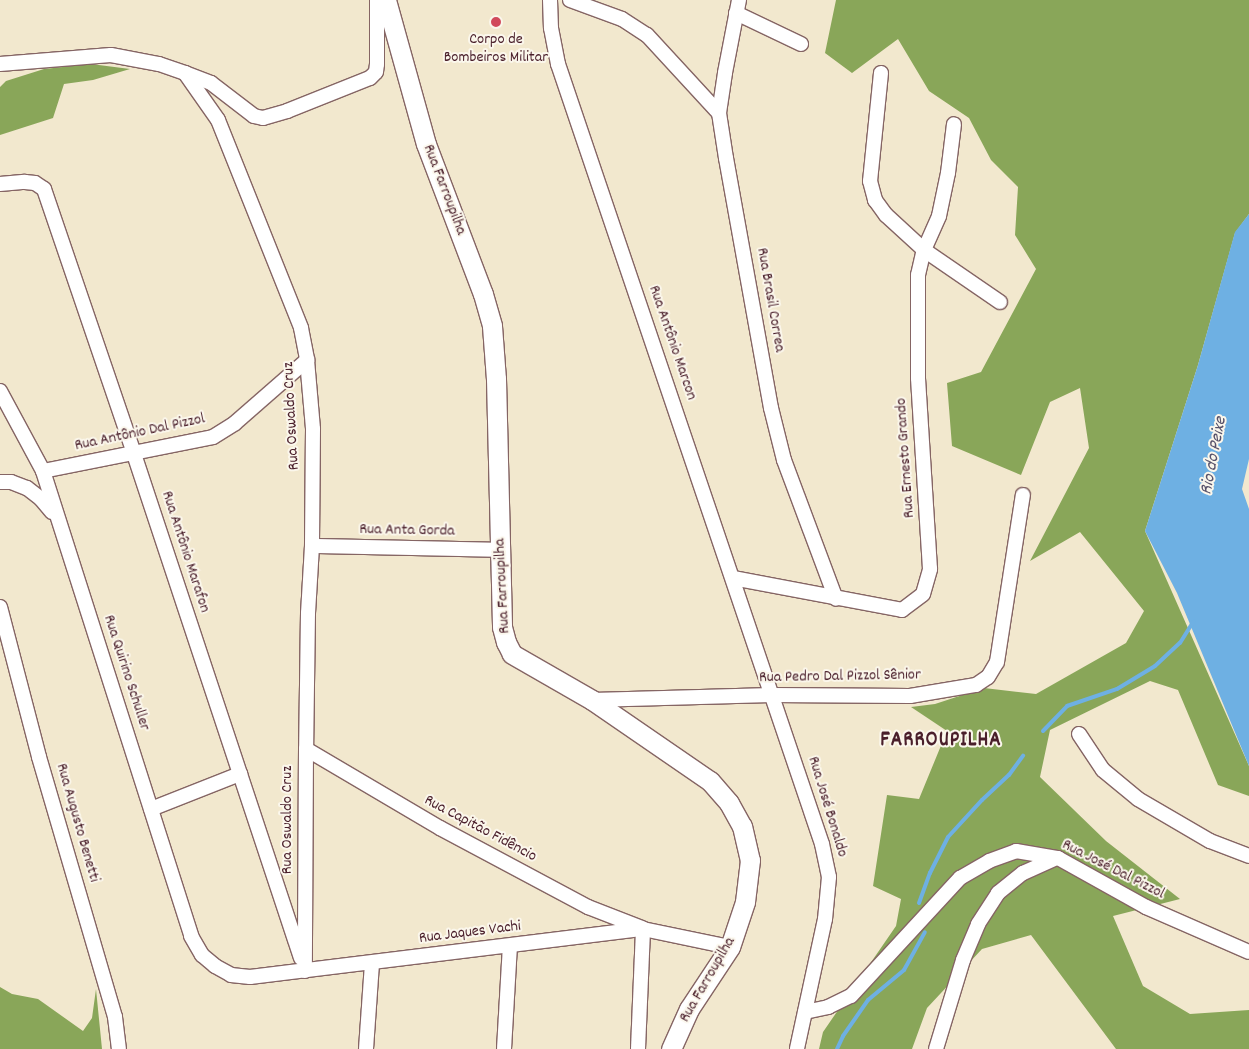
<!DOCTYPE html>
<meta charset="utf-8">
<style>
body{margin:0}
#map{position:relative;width:1249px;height:1049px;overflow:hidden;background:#f2e8ce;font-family:Dekko,sans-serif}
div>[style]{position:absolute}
.forest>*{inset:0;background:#89a659}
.water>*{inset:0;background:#6eb0e3}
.stream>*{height:4px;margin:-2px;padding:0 2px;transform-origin:2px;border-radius:2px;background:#6eb0e3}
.roads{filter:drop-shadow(1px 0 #856564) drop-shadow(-1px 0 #856564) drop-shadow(0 1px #856564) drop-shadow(0 -1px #856564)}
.street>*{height:14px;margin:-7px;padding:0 7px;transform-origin:7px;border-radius:7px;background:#fff}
.secondary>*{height:19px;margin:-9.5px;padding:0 9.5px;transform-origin:9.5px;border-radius:9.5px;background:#fff}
.dots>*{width:14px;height:14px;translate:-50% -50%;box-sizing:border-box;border:2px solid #fbf7ec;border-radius:50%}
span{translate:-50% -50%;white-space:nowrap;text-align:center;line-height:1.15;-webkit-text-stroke:4px #fbf7ec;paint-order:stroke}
.poi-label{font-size:16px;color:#4a1f2b}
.street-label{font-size:16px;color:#4a1f2b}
.water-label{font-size:18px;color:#57526b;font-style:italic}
.district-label{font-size:21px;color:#4a1f2b;font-weight:700;letter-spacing:1px}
</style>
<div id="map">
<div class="forest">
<i style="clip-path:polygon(836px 0,1249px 0,1249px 214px,1235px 233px,1198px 365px,1145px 531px,1249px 766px,1249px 796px,1218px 785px,1178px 690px,1150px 681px,1050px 730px,1040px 777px,1106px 841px,1180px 899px,1113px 916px,1143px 986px,1190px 1014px,1249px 1010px,1249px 1049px,1116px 1049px,1031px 935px,982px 949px,927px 1008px,912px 1049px,819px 1049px,823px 1032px,896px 926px,901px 899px,873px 886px,887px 795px,919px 799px,947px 731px,911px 707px,935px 704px,984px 688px,1036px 694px,1126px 643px,1144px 611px,1080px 532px,1030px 561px,1089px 448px,1080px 388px,1050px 402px,1021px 475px,952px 446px,947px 383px,981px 372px,1036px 269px,1015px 235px,1018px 187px,991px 160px,969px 118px,929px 91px,898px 39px,852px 73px,825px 53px)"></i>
<i style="clip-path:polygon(91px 64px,130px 69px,93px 80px,64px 84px,53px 118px,0 135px,0 87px,6px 81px,44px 69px)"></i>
<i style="clip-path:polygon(0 987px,12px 994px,38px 999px,83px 1031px,92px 1018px,96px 989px,102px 1049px,0 1049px)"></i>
</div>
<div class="water">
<i style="clip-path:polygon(1249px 214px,1249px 459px,1242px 489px,1249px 509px,1249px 766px,1177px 593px,1145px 531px,1198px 365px,1235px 232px)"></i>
</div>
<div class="stream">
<i style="left:1043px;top:731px;width:35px;rotate:-46deg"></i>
<i style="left:1067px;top:706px;width:53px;rotate:-18.8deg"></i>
<i style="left:1117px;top:689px;width:44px;rotate:-31.2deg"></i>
<i style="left:1155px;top:666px;width:34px;rotate:-43deg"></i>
<i style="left:1180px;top:643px;width:25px;rotate:-58deg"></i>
<i style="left:919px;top:903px;width:32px;rotate:-70deg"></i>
<i style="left:930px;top:873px;width:40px;rotate:-63.4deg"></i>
<i style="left:948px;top:837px;width:50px;rotate:-47.4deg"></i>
<i style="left:982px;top:800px;width:37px;rotate:-43deg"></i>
<i style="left:1009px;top:775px;width:24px;rotate:-54deg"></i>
<i style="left:837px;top:1049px;width:14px;rotate:-65deg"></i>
<i style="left:843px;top:1036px;width:44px;rotate:-55.2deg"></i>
<i style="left:868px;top:1000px;width:47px;rotate:-39.8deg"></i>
<i style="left:904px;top:970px;width:43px;rotate:-61.1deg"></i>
</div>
<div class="roads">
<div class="street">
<i style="left:550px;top:0;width:28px;rotate:88deg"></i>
<i style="left:551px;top:28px;width:37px;rotate:79deg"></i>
<i style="left:558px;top:64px;width:823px;rotate:71.3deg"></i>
<i style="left:822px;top:844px;width:34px;rotate:78deg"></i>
<i style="left:829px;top:877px;width:42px;rotate:95.4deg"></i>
<i style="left:825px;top:919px;width:133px;rotate:102.2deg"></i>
<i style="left:570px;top:0;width:55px;rotate:20.1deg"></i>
<i style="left:622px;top:19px;width:30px;rotate:33deg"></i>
<i style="left:647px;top:35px;width:106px;rotate:47.3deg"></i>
<i style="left:739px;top:0;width:74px;rotate:100.9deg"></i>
<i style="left:725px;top:73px;width:40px;rotate:98.5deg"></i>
<i style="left:719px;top:113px;width:46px;rotate:81.2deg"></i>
<i style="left:726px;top:158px;width:254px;rotate:79.8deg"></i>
<i style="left:771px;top:408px;width:54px;rotate:76deg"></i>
<i style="left:784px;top:460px;width:148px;rotate:69.5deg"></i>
<i style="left:736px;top:13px;width:72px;rotate:25.5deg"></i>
<i style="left:0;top:64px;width:111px;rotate:-4.6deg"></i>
<i style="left:111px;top:55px;width:49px;rotate:10.6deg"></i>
<i style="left:159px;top:64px;width:28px;rotate:19deg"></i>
<i style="left:185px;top:73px;width:57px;rotate:54.9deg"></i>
<i style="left:218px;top:120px;width:224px;rotate:68.2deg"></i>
<i style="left:301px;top:328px;width:33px;rotate:79deg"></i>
<i style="left:307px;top:360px;width:69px;rotate:85deg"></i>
<i style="left:313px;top:429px;width:117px;rotate:90.5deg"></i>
<i style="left:312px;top:546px;width:67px;rotate:93.4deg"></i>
<i style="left:308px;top:613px;width:136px;rotate:90.8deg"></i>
<i style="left:306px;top:749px;width:222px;rotate:90.3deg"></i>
<i style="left:185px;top:73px;width:28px;rotate:21deg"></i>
<i style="left:211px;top:83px;width:54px;rotate:37.5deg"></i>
<i style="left:254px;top:116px;width:9px;rotate:13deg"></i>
<i style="left:263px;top:118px;width:25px;rotate:-16deg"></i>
<i style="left:287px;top:111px;width:89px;rotate:-21.7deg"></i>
<i style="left:370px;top:78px;width:8px;rotate:-45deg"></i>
<i style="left:376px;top:72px;width:8px;rotate:-83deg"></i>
<i style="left:377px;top:64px;width:64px;rotate:-90deg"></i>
<i style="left:881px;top:73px;width:109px;rotate:95.8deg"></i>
<i style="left:870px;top:181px;width:20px;rotate:75deg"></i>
<i style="left:875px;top:200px;width:19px;rotate:54deg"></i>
<i style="left:886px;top:215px;width:52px;rotate:42.6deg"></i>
<i style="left:924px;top:250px;width:92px;rotate:34.4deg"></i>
<i style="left:0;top:184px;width:25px;rotate:-5deg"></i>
<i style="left:25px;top:182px;width:10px;rotate:6deg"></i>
<i style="left:35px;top:183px;width:11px;rotate:34deg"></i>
<i style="left:44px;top:189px;width:280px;rotate:71.2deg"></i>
<i style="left:134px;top:454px;width:531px;rotate:71.67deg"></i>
<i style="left:0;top:391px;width:91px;rotate:61.7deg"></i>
<i style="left:43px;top:471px;width:488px;rotate:72.3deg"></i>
<i style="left:191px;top:936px;width:22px;rotate:60deg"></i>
<i style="left:202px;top:955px;width:17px;rotate:40deg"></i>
<i style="left:215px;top:966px;width:18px;rotate:29deg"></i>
<i style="left:231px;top:975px;width:19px;rotate:6deg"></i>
<i style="left:250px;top:977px;width:396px;rotate:-7deg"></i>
<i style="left:643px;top:929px;width:89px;rotate:11.7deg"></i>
<i style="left:43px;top:471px;width:173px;rotate:-11.3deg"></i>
<i style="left:213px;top:437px;width:26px;rotate:-32deg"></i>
<i style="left:235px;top:423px;width:96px;rotate:-41.2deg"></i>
<i style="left:0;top:482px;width:11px"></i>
<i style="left:11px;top:482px;width:17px;rotate:21deg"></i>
<i style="left:27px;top:488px;width:18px;rotate:38deg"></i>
<i style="left:41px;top:499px;width:17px;rotate:50deg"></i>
<i style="left:312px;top:546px;width:188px;rotate:1.2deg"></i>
<i style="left:733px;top:578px;width:172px;rotate:10.7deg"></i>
<i style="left:902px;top:610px;width:26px;rotate:-37deg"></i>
<i style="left:923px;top:594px;width:26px;rotate:-74deg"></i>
<i style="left:930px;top:569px;width:191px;rotate:-93.6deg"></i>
<i style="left:918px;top:378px;width:103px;rotate:-90deg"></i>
<i style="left:918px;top:275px;width:26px;rotate:-77deg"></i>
<i style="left:924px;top:250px;width:37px;rotate:-66deg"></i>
<i style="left:939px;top:216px;width:44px;rotate:-78.2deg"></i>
<i style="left:948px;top:173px;width:49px;rotate:-83deg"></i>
<i style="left:0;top:607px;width:155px;rotate:75.4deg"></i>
<i style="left:39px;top:757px;width:271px;rotate:73.7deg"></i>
<i style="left:115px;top:1017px;width:32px;rotate:83deg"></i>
<i style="left:592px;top:700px;width:180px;rotate:-1.6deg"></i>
<i style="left:772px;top:695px;width:138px;rotate:0.4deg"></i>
<i style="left:910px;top:696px;width:67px;rotate:-9.5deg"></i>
<i style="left:976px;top:685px;width:14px;rotate:-34deg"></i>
<i style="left:988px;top:677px;width:17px;rotate:-59deg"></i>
<i style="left:997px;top:662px;width:169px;rotate:-81.2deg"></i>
<i style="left:1079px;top:734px;width:43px;rotate:56.3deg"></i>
<i style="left:1103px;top:770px;width:45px;rotate:39.6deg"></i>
<i style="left:1138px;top:799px;width:83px;rotate:30.3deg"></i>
<i style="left:1210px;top:841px;width:42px;rotate:21deg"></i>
<i style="left:306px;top:749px;width:156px;rotate:30.5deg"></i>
<i style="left:440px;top:828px;width:168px;rotate:28.1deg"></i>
<i style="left:588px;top:907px;width:58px;rotate:21.3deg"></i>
<i style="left:151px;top:809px;width:96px;rotate:-21.5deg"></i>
<i style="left:805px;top:1012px;width:24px;rotate:-12deg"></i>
<i style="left:828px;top:1007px;width:25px;rotate:-26deg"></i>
<i style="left:851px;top:996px;width:161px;rotate:-47.3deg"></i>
<i style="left:960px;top:878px;width:34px;rotate:-30deg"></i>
<i style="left:989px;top:861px;width:29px;rotate:-20deg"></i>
<i style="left:1016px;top:851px;width:43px;rotate:9.5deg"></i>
<i style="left:1058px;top:858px;width:101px;rotate:29.1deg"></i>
<i style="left:1146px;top:907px;width:112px;rotate:23.6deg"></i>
<i style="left:366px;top:1049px;width:86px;rotate:-86deg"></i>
<i style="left:504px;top:1049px;width:103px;rotate:-86.7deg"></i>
<i style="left:638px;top:1049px;width:120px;rotate:-87.6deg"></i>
<i style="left:936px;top:1049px;width:93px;rotate:-73.1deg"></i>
<i style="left:963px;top:960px;width:39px;rotate:-67deg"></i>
<i style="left:978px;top:924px;width:37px;rotate:-57deg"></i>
<i style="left:998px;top:893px;width:32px;rotate:-39deg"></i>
<i style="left:1023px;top:873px;width:37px;rotate:-24deg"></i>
</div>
<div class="secondary">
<i style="left:386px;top:0;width:149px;rotate:74.5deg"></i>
<i style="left:426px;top:144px;width:160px;rotate:69.2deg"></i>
<i style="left:483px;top:294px;width:33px;rotate:74deg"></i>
<i style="left:492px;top:326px;width:53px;rotate:85.7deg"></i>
<i style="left:496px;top:379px;width:248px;rotate:88.6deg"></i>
<i style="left:502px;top:627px;width:16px;rotate:75deg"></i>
<i style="left:506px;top:642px;width:13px;rotate:63deg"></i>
<i style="left:512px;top:654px;width:92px;rotate:29.9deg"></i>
<i style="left:592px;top:700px;width:143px;rotate:34.5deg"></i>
<i style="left:710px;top:781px;width:29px;rotate:49deg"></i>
<i style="left:729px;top:803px;width:26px;rotate:61deg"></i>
<i style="left:742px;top:826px;width:35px;rotate:77deg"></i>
<i style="left:750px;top:860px;width:42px;rotate:96.8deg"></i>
<i style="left:745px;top:902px;width:47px;rotate:108.4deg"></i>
<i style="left:730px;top:947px;width:74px;rotate:123.5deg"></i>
<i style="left:689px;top:1009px;width:44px;rotate:114.2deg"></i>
</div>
</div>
<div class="dots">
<i style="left:496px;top:22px;background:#d1495b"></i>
</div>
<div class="poi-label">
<span style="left:496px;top:49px">Corpo de<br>Bombeiros Militar</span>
</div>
<div class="street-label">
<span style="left:444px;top:190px;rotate:69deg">Rua Farroupilha</span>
<span style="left:770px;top:300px;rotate:80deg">Rua Brasil Correa</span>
<span style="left:672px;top:343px;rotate:71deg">Rua Antônio Marcon</span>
<span style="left:292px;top:416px;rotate:-93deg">Rua Oswaldo Cruz</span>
<span style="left:140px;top:433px;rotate:-12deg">Rua Antônio Dal Pizzol</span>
<span style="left:906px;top:458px;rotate:-94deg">Rua Ernesto Grando</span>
<span style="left:407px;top:531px;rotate:1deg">Rua Anta Gorda</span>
<span style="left:185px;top:552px;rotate:72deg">Rua Antônio Marafon</span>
<span style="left:503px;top:586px;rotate:-93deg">Rua Farroupilha</span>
<span style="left:126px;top:673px;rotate:72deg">Rua Quirino Schuller</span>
<span style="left:840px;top:677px;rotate:-1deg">Rua Pedro Dal Pizzol Sênior</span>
<span style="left:827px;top:807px;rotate:73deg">Rua José Bonaldo</span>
<span style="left:288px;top:820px;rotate:-90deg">Rua Oswaldo Cruz</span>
<span style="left:77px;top:823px;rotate:74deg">Rua Augusto Benetti</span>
<span style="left:480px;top:829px;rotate:28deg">Rua Capitão Fidêncio</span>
<span style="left:1113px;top:870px;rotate:27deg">Rua José Dal Pizzol</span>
<span style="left:470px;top:933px;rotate:-7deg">Rua Jaques Vachi</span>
<span style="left:708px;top:980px;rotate:-60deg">Rua Farroupilha</span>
</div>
<div class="water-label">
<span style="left:1215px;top:456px;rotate:-79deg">Rio do Peixe</span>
</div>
<div class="district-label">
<span style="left:941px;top:741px">FARROUPILHA</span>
</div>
</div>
